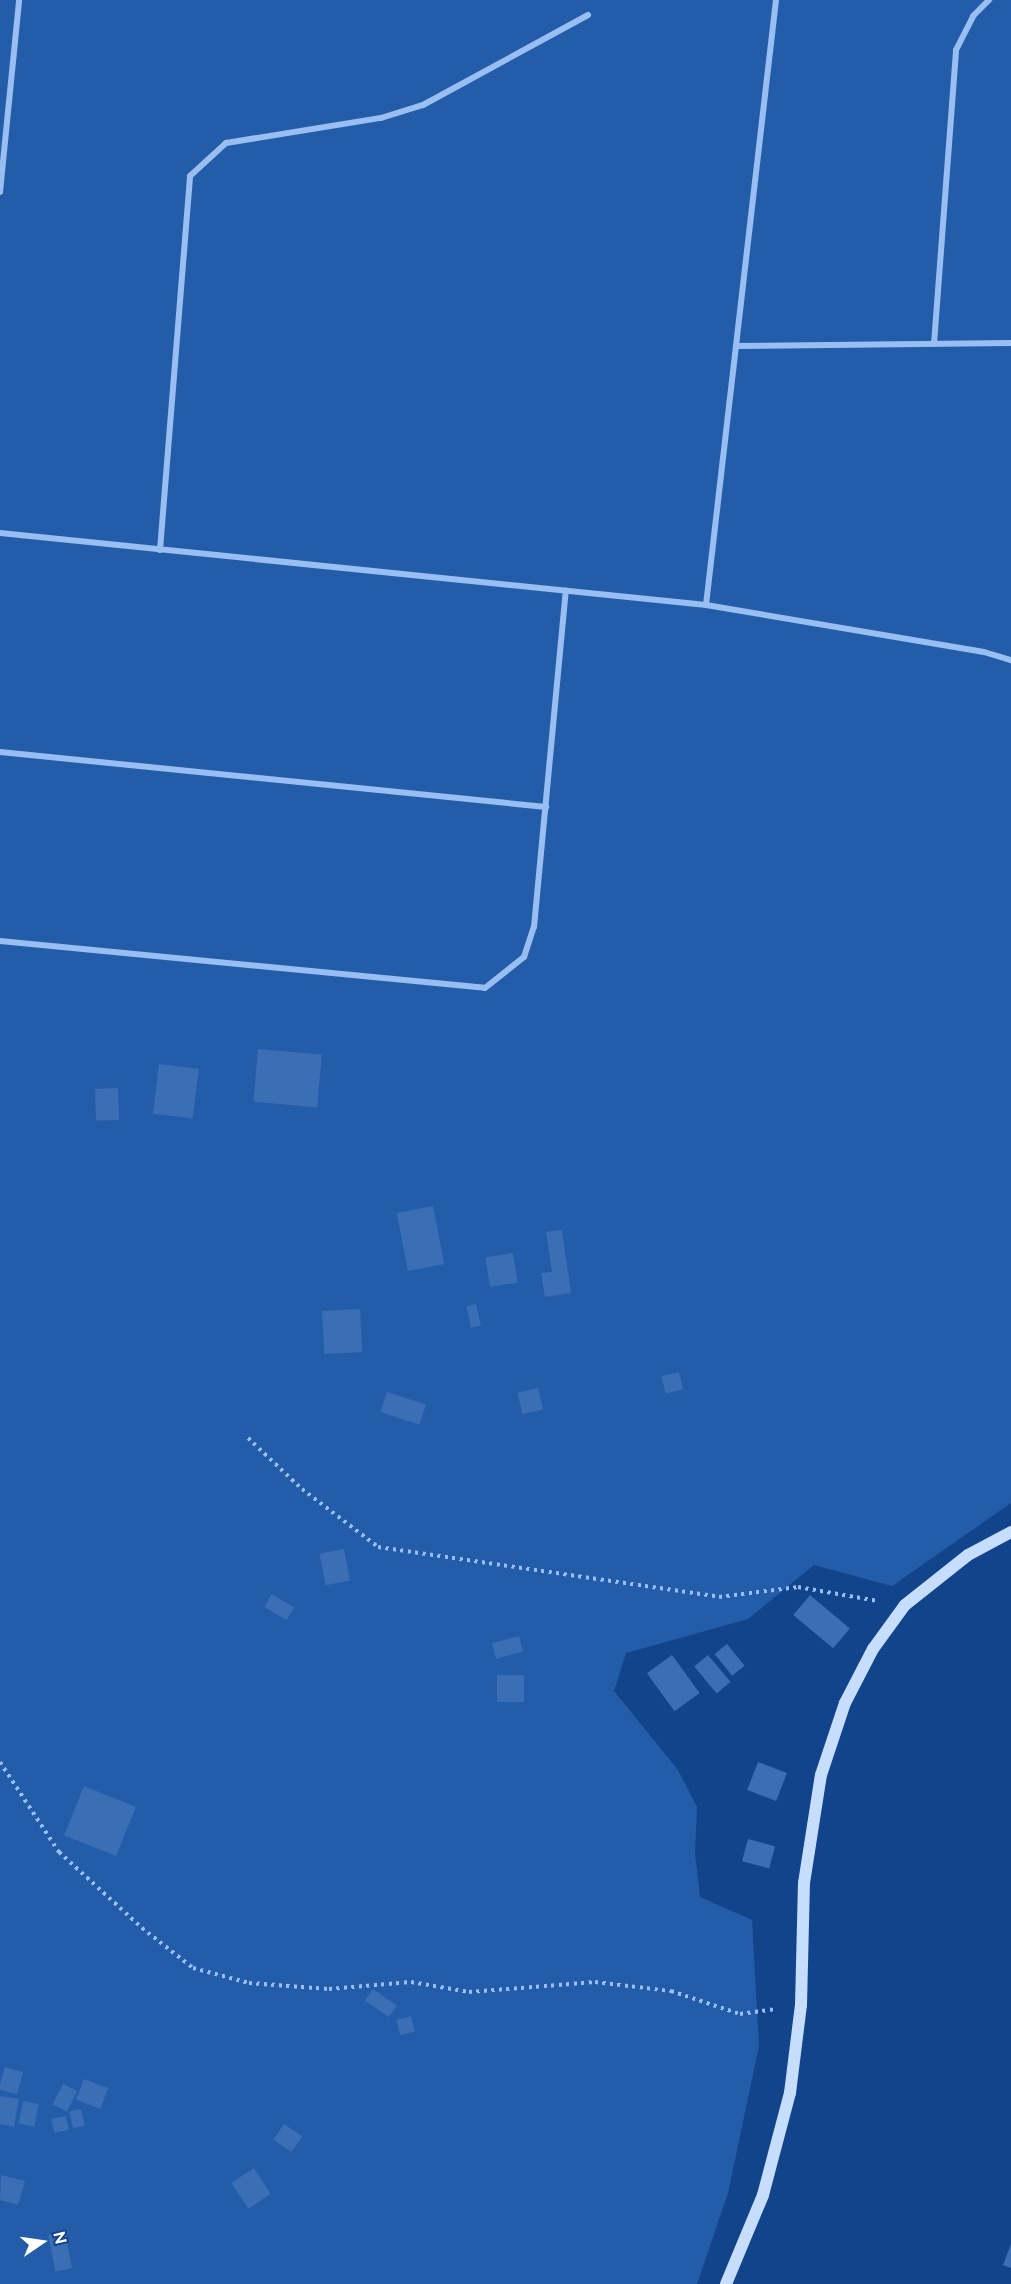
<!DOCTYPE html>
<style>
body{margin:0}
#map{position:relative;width:1011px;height:2284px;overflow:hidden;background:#12448b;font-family:Raleway,sans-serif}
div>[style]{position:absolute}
.green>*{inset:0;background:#235daa}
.building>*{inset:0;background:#3a6eb5;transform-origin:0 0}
.path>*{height:4px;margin-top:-2px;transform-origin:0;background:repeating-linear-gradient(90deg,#99bef1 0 3px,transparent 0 7.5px)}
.street>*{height:6px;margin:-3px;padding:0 3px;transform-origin:3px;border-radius:3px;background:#99bef1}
.secondary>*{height:12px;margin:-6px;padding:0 6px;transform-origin:6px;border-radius:6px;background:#c7ddfc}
span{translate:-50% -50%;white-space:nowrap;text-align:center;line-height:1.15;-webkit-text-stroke:5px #12448b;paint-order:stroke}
.north{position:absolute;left:12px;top:2212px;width:60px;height:60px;-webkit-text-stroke:4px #12448b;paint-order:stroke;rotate:77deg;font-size:16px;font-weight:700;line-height:24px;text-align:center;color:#fff}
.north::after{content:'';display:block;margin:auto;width:21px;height:27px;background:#fff;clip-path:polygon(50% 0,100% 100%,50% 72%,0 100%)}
</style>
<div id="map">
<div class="green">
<i style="clip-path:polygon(0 0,1011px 0,1011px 1503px,892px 1586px,814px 1565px,748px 1619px,626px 1653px,614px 1691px,678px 1770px,697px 1807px,695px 1852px,700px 1897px,752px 1920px,759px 2046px,728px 2193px,697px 2284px,0 2284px)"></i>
</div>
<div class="building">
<i style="left:258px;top:1049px;width:64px;height:53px;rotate:5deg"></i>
<i style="left:159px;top:1064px;width:40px;height:50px;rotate:7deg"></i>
<i style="left:118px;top:1088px;width:32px;height:23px;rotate:88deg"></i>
<i style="left:433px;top:1206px;width:59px;height:37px;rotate:79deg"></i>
<i style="clip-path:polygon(562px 1230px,571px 1293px,545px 1297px,541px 1273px,552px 1272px,546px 1232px)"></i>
<i style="left:513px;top:1253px;width:30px;height:28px;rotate:81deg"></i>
<i style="left:476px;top:1304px;width:22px;height:10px;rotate:77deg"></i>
<i style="left:360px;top:1309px;width:43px;height:38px;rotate:87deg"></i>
<i style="left:679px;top:1372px;width:18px;height:18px;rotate:77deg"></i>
<i style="left:538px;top:1388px;width:22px;height:21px;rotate:77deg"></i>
<i style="left:387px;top:1392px;width:41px;height:21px;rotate:18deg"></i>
<i style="left:344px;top:1549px;width:32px;height:25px;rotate:79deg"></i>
<i style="left:272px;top:1594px;width:26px;height:15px;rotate:31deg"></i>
<i style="left:810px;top:1595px;width:52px;height:26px;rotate:40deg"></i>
<i style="left:519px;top:1636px;width:16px;height:28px;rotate:75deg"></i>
<i style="left:727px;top:1644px;width:28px;height:16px;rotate:51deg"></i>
<i style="left:672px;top:1655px;width:47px;height:31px;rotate:54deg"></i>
<i style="left:708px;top:1655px;width:35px;height:18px;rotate:50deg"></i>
<i style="left:497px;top:1675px;width:27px;height:27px"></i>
<i style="left:758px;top:1762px;width:31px;height:30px;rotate:21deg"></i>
<i style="left:84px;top:1786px;width:56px;height:53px;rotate:22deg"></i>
<i style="left:748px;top:1839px;width:28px;height:23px;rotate:15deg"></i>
<i style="left:373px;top:1989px;width:29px;height:14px;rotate:35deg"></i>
<i style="left:411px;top:2016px;width:16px;height:15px;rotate:76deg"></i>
<i style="left:5px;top:2067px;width:19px;height:23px;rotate:16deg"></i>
<i style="left:84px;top:2079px;width:26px;height:22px;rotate:21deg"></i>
<i style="left:63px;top:2084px;width:16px;height:23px;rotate:27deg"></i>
<i style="clip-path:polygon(0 2096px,19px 2099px,14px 2127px,0 2124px)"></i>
<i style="left:23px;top:2101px;width:16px;height:23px;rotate:11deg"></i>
<i style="left:81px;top:2109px;width:17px;height:12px;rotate:77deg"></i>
<i style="left:66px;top:2116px;width:14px;height:15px;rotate:78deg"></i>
<i style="left:284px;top:2124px;width:22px;height:19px;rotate:34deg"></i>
<i style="left:254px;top:2168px;width:31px;height:27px;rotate:57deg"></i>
<i style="clip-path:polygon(1px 2175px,25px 2181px,18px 2205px,0 2200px)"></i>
<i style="left:65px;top:2232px;width:37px;height:17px;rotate:79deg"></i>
<i style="clip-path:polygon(1011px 2244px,1011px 2268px,1003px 2265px)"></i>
</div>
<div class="path">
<i style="left:248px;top:1438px;width:74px;rotate:43.4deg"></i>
<i style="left:302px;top:1489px;width:96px;rotate:37.3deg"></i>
<i style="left:378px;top:1547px;width:345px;rotate:8.3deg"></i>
<i style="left:719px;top:1597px;width:80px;rotate:-7.2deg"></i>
<i style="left:798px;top:1587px;width:81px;rotate:9.9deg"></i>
<i style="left:0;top:1762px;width:108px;rotate:56.8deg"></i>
<i style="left:59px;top:1852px;width:113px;rotate:42.5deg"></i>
<i style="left:142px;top:1928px;width:65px;rotate:38.1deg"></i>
<i style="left:193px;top:1968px;width:58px;rotate:15deg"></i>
<i style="left:249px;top:1983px;width:80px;rotate:4.3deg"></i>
<i style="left:329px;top:1989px;width:82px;rotate:-4.9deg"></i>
<i style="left:411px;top:1982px;width:59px;rotate:9.8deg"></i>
<i style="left:469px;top:1992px;width:126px;rotate:-4.5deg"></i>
<i style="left:595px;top:1982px;width:77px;rotate:6.8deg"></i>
<i style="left:671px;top:1991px;width:73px;rotate:18.4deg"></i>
<i style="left:740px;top:2014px;width:36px;rotate:-8deg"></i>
</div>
<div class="street">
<i style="left:0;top:192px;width:193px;rotate:-84.3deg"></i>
<i style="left:934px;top:344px;width:295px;rotate:-85.7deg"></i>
<i style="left:956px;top:50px;width:38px;rotate:-63deg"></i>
<i style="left:973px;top:16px;width:23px;rotate:-45deg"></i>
<i style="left:736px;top:346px;width:275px;rotate:-0.6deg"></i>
<i style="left:0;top:533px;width:710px;rotate:5.82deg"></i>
<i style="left:706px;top:605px;width:282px;rotate:9.6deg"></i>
<i style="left:984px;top:652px;width:28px;rotate:17deg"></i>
<i style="left:160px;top:550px;width:375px;rotate:-85.4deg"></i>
<i style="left:190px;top:176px;width:49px;rotate:-42.5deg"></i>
<i style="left:226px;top:143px;width:157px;rotate:-9.2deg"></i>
<i style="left:381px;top:118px;width:44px;rotate:-17.2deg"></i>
<i style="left:423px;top:105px;width:188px;rotate:-28.6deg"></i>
<i style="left:706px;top:605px;width:609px;rotate:-83.4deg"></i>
<i style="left:0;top:752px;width:549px;rotate:5.75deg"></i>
<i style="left:0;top:941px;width:487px;rotate:5.5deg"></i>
<i style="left:485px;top:988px;width:50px;rotate:-38.5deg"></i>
<i style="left:524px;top:957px;width:32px;rotate:-72deg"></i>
<i style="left:534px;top:927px;width:338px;rotate:-84.6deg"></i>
</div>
<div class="secondary">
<i style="left:726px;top:2284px;width:96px;rotate:-67.4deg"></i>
<i style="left:763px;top:2195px;width:106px;rotate:-75.2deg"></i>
<i style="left:790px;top:2093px;width:89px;rotate:-82.9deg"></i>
<i style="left:801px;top:2005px;width:122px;rotate:-88.6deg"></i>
<i style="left:804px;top:1883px;width:109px;rotate:-81.1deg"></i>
<i style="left:821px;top:1775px;width:76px;rotate:-71.6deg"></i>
<i style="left:845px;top:1703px;width:61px;rotate:-62.6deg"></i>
<i style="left:873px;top:1649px;width:54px;rotate:-54deg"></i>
<i style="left:905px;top:1605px;width:80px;rotate:-38.4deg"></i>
<i style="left:968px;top:1555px;width:49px;rotate:-28.1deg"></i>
</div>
<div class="north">N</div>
</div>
